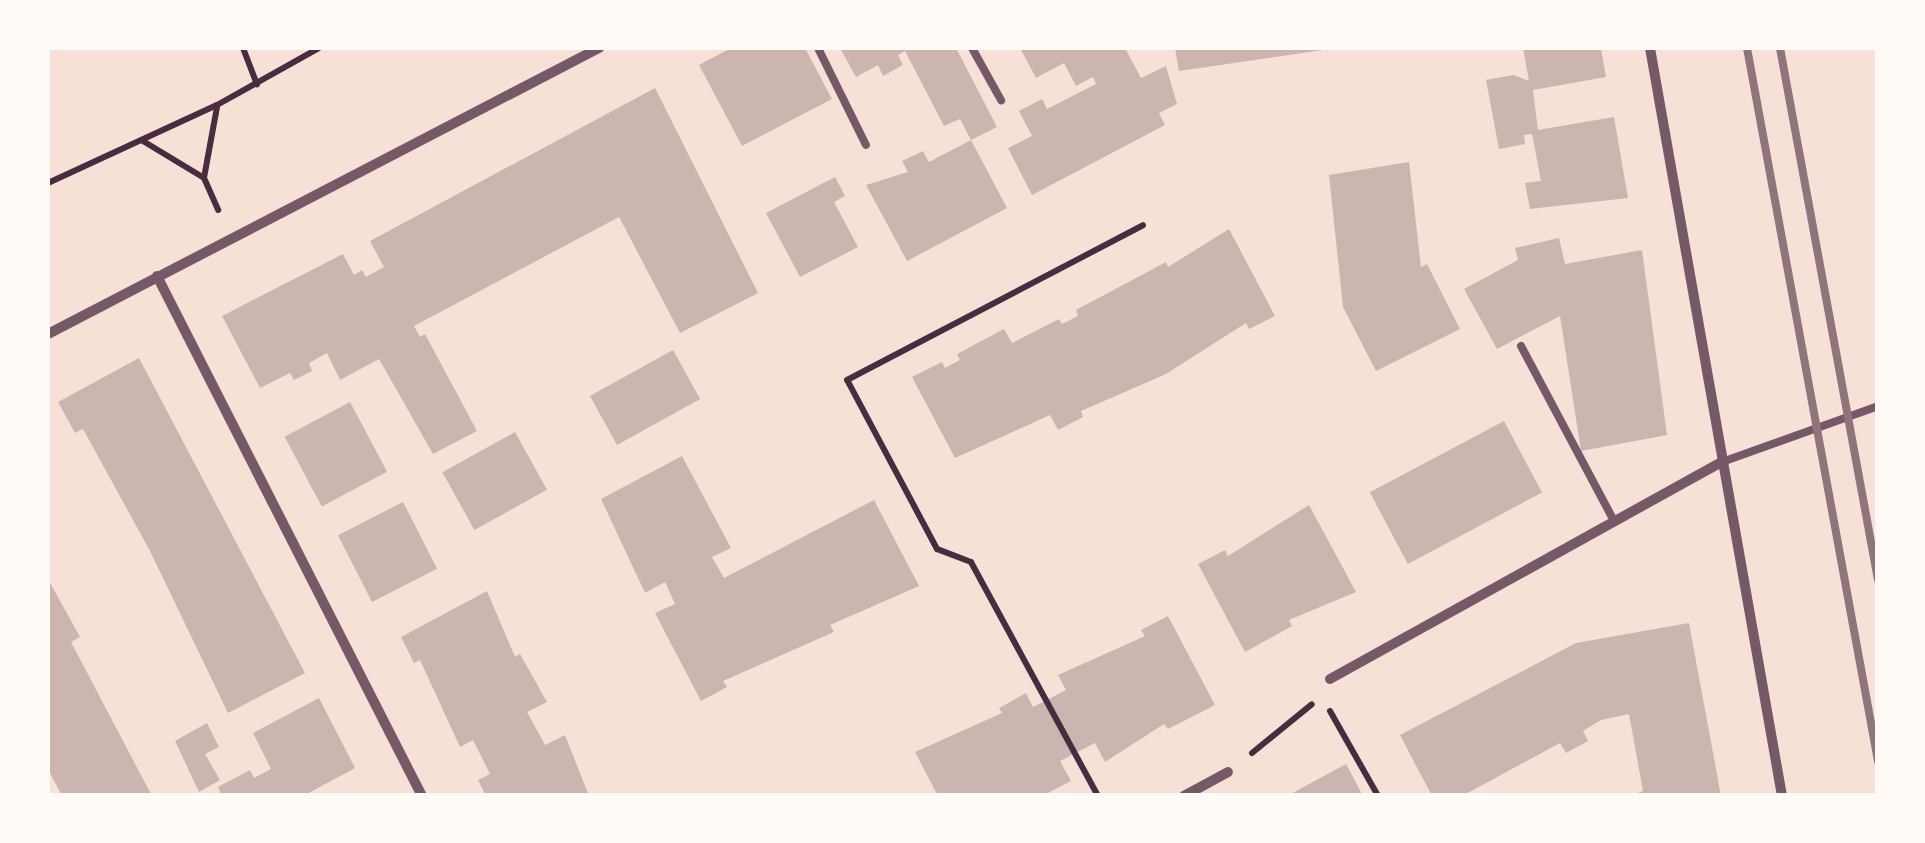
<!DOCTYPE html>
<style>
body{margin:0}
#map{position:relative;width:1925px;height:843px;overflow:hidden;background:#f7e1d7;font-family:Cabin,sans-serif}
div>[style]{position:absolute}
.building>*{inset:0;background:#ccb4b1;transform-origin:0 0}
.path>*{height:6px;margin:-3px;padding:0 3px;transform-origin:3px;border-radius:3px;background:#4a2c40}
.service>*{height:8px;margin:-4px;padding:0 4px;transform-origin:4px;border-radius:4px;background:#755966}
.minor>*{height:10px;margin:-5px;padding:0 5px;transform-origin:5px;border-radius:5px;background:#755966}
.rail>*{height:8px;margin:-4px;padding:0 4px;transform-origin:4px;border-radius:4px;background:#8f747c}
span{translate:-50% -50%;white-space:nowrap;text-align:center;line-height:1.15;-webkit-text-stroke:10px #fffaf5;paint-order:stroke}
.frame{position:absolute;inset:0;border:50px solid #fffaf5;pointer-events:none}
</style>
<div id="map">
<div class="building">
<i style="clip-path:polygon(731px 48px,805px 48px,832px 99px,742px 146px,699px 65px)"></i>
<i style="clip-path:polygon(840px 48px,956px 48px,997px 127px,971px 140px,1007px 208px,907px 261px,866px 185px,908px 172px,902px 161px,923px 151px,929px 162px,971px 140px,960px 119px,944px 126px,905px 51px,898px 55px,903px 65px,883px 76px,878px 65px,856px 77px)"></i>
<i style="clip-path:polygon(1020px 48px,1125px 48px,1141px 78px,1166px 66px,1177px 104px,1159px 113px,1165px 125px,1032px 195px,1008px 148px,1032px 136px,1019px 111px,1042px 99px,1047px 109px,1096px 84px,1093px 77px,1076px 86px,1064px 63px,1036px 78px)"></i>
<i style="clip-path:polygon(1175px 48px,1323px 48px,1323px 50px,1179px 71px)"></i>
<i style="clip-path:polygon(1523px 48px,1601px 48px,1606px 77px,1533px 90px,1538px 130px,1614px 117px,1628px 198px,1530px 209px,1525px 183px,1541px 181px,1532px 134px,1524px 135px,1525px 144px,1499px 149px,1486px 80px,1514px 75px,1529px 81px)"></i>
<i style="clip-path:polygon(655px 88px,758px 293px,680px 333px,619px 217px,414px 326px,420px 337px,425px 334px,477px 431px,433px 454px,379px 359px,340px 380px,327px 353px,309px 363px,312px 371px,294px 380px,290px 373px,260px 388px,222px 316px,343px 254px,354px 275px,362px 270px,366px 277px,384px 267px,370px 241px)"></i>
<i style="clip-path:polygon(1409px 162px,1421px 267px,1427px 264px,1460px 329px,1376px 371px,1343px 307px,1329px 175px)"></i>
<i style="clip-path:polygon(835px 177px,845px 196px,834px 202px,858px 247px,800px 277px,766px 213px)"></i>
<i style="clip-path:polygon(1229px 229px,1275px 316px,1249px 329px,1246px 323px,1166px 374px,1081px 411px,1083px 417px,1058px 430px,1050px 415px,955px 458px,912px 377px,942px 362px,945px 368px,960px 360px,957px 354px,1004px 329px,1012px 343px,1059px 319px,1062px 324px,1078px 316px,1076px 310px,1166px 262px,1168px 267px)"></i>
<i style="clip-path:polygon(1559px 238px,1565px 264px,1642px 250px,1667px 435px,1581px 451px,1560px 316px,1497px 349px,1464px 289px,1518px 260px,1515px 248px)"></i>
<i style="left:673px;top:350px;width:56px;height:95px;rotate:61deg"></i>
<i style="clip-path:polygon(139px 358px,305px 673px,228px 713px,150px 551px,83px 429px,75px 433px,58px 402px)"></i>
<i style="left:350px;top:402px;width:79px;height:74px;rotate:62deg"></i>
<i style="left:1504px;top:421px;width:81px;height:152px;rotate:62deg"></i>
<i style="left:515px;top:432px;width:66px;height:83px;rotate:61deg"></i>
<i style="clip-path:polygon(682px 456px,731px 548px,712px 557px,724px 578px,874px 500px,919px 586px,830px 625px,834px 632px,723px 681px,727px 687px,701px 701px,655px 613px,675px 604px,665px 582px,645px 593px,601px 499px)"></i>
<i style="left:403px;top:502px;width:75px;height:73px;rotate:63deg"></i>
<i style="clip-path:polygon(1309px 505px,1356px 592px,1289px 620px,1292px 626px,1245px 652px,1198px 564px,1225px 550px,1228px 556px)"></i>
<i style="clip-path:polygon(48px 579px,80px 637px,71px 642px,152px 796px,62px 796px,48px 769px)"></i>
<i style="clip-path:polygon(487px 591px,515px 657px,520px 654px,547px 702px,527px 712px,545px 745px,565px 735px,589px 796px,486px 796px,478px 780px,490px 774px,473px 740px,460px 747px,420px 660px,414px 663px,401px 637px)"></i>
<i style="clip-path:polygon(1168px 616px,1215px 705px,1168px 729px,1164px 724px,1105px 762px,1095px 743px,1060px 761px,1071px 781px,1042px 796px,938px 796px,915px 752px,1002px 713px,999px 708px,1026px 693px,1033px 707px,1066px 690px,1058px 675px,1145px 636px,1141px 630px)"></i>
<i style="clip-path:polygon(1689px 623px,1721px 796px,1629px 796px,1643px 791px,1629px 714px,1601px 720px,1583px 731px,1588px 741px,1566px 753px,1560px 743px,1462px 796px,1432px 796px,1400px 735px,1576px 643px)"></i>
<i style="clip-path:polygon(319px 698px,355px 768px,303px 796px,222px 796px,218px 787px,250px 770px,254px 778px,271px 769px,253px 733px)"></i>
<i style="clip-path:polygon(207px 723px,219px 747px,205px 754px,220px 780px,199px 792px,175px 741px)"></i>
<i style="clip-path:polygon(1346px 764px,1363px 796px,1287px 796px)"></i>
</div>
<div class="path">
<i style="left:243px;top:48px;width:39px;rotate:69deg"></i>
<i style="left:217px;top:107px;width:72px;rotate:100.4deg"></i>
<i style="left:204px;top:178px;width:35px;rotate:66deg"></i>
<i style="left:143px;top:141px;width:71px;rotate:31.2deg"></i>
<i style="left:48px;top:183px;width:186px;rotate:-24.8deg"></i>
<i style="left:217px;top:105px;width:117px;rotate:-29.2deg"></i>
<i style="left:1330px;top:711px;width:98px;rotate:60.5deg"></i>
<i style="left:1252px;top:753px;width:77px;rotate:-39.2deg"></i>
<i style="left:1098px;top:796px;width:266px;rotate:-118.5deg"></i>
<i style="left:971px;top:562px;width:36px;rotate:-159deg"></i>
<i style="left:937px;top:549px;width:191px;rotate:-118deg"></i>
<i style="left:847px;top:380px;width:334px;rotate:-27.6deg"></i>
</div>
<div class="service">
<i style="left:818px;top:48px;width:108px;rotate:63.7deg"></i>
<i style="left:972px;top:48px;width:60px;rotate:60.9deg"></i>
<i style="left:1521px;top:346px;width:198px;rotate:62deg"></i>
<i style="left:1722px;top:462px;width:166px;rotate:-19.7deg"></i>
</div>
<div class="minor">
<i style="left:1650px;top:48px;width:760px;rotate:79.99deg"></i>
<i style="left:157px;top:276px;width:584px;rotate:63deg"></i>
<i style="left:48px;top:334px;width:621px;rotate:-27.43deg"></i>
<i style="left:1330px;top:679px;width:448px;rotate:-29deg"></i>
<i style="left:1184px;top:796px;width:50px;rotate:-28.6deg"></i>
</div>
<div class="rail">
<i style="left:1747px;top:48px;width:725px;rotate:79.59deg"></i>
<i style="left:1780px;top:48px;width:541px;rotate:79.56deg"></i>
</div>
<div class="frame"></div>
</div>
